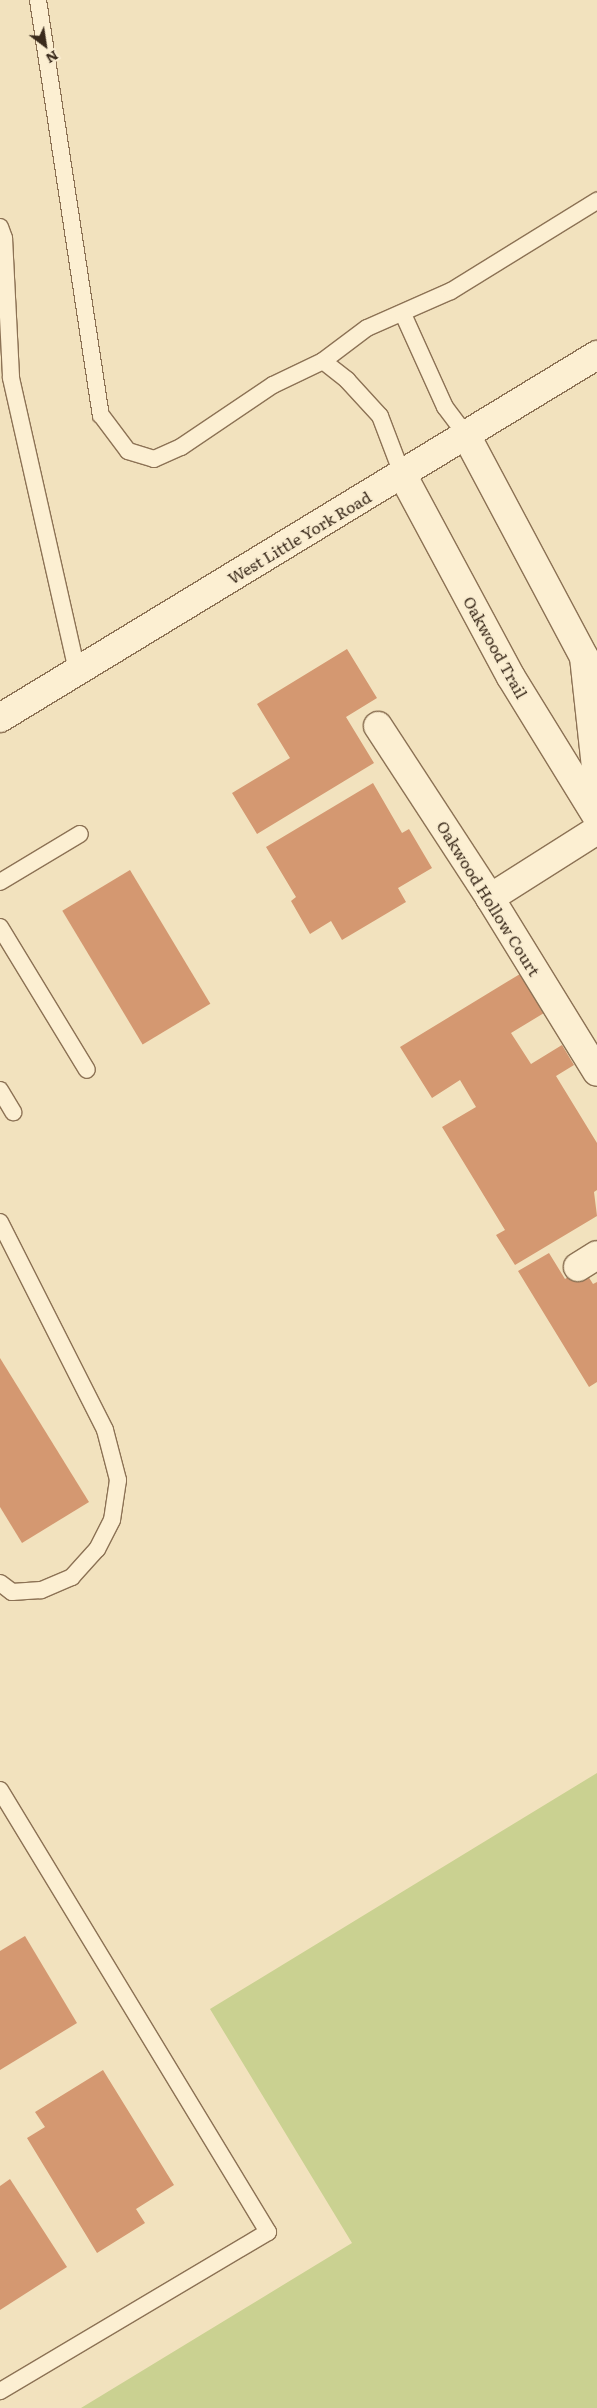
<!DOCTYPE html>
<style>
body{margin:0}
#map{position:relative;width:597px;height:2408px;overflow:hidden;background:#f2e2be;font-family:Literata,serif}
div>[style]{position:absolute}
.green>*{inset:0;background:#cad191}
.building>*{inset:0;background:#d49871;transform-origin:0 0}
.roads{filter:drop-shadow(1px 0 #8c7255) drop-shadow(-1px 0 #8c7255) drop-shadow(0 1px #8c7255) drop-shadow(0 -1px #8c7255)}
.service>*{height:16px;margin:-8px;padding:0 8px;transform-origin:8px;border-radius:8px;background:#fcefd2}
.minor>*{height:28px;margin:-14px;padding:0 14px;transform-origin:14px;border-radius:14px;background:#fcefd2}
.secondary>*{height:28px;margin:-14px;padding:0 14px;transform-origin:14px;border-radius:14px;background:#fcefd2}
span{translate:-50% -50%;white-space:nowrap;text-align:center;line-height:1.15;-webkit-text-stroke:4px #f9eccf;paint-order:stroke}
.street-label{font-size:16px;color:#3a2a1b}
.north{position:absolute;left:20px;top:20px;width:50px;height:50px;-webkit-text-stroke:4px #f9eccf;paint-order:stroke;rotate:149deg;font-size:14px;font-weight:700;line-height:20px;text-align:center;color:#3a2a1b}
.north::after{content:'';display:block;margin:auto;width:18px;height:22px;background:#3a2a1b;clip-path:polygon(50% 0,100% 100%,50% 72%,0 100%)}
</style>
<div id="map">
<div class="green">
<i style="clip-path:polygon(597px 1773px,597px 2408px,81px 2408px,352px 2243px,210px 2009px)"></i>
</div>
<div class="building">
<i style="clip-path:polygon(347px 649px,377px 698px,346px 717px,374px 763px,257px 834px,232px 793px,290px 758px,257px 704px)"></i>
<i style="clip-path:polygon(373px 783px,402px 833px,409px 829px,432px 868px,398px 888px,406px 902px,342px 940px,331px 921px,310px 934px,291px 901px,296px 897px,266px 847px)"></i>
<i style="left:130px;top:870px;width:156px;height:79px;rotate:59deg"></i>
<i style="clip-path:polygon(520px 974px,544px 1013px,511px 1033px,531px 1064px,562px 1045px,574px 1065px,556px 1076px,597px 1143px,597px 1190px,594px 1192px,597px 1216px,515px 1265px,496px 1235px,505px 1230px,442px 1127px,476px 1107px,460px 1080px,432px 1098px,400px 1047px)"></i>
<i style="clip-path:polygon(549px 1253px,565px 1279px,583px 1268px,593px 1284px,597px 1282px,597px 1382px,589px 1387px,518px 1271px)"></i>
<i style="clip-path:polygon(0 1358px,89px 1502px,22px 1543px,0 1507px)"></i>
<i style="clip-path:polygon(25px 1936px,77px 2023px,0 2070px,0 1951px)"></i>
<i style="clip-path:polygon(103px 2070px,174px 2185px,136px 2209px,145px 2223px,97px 2253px,27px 2138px,45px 2127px,35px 2112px)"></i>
<i style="clip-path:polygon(10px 2179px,67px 2267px,0 2310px,0 2186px)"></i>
</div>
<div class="roads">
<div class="service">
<i style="left:38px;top:0;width:420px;rotate:81.4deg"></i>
<i style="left:101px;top:415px;width:45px;rotate:53.1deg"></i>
<i style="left:128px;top:451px;width:27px;rotate:17deg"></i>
<i style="left:154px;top:459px;width:30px;rotate:-24deg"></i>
<i style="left:181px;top:447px;width:111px;rotate:-34deg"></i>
<i style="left:273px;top:385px;width:55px;rotate:-25.6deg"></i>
<i style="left:323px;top:361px;width:55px;rotate:-36.9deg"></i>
<i style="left:367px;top:328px;width:92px;rotate:-23.8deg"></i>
<i style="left:451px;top:291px;width:172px;rotate:-31.7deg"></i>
<i style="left:0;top:227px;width:12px;rotate:70deg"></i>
<i style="left:4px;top:238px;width:140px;rotate:87.1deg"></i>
<i style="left:11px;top:378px;width:299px;rotate:77.3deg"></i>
<i style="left:403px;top:314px;width:102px;rotate:65.7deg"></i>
<i style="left:445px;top:407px;width:35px;rotate:53deg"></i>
<i style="left:323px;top:361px;width:31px;rotate:38deg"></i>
<i style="left:347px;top:380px;width:49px;rotate:47.5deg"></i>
<i style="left:380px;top:416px;width:62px;rotate:69.2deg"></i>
<i style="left:0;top:882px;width:93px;rotate:-31deg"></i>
<i style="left:0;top:927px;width:167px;rotate:58.7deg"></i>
<i style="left:0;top:1090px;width:26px;rotate:59deg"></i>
<i style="left:0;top:1222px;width:233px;rotate:63.2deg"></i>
<i style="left:105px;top:1430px;width:52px;rotate:75.4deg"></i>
<i style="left:118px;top:1480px;width:40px;rotate:98.5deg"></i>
<i style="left:112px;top:1520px;width:33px;rotate:117deg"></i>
<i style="left:97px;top:1549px;width:38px;rotate:132deg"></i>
<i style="left:72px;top:1577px;width:34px;rotate:157deg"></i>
<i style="left:41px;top:1590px;width:29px;rotate:176deg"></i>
<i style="left:12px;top:1592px;width:15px;rotate:-143deg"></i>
<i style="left:0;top:1790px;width:517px;rotate:58.77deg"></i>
<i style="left:268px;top:2232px;width:312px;rotate:149.3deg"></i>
</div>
<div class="minor">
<i style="left:466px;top:435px;width:251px;rotate:62deg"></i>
<i style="left:584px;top:657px;width:120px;rotate:83.8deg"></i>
<i style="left:402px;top:474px;width:230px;rotate:61.8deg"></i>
<i style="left:511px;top:677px;width:164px;rotate:58.4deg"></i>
<i style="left:378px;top:726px;width:205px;rotate:56.9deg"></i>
<i style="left:490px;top:898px;width:204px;rotate:58.4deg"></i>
<i style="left:490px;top:898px;width:127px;rotate:-32.4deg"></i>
<i style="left:578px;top:1267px;width:22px;rotate:-32deg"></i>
</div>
<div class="secondary">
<i style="left:0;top:718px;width:699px;rotate:-31.3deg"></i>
</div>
</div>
<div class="street-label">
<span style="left:299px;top:537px;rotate:-31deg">West Little York Road</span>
<span style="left:496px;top:647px;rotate:61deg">Oakwood Trail</span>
<span style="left:489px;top:898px;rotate:58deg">Oakwood Hollow Court</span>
</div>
<div class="north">N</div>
</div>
